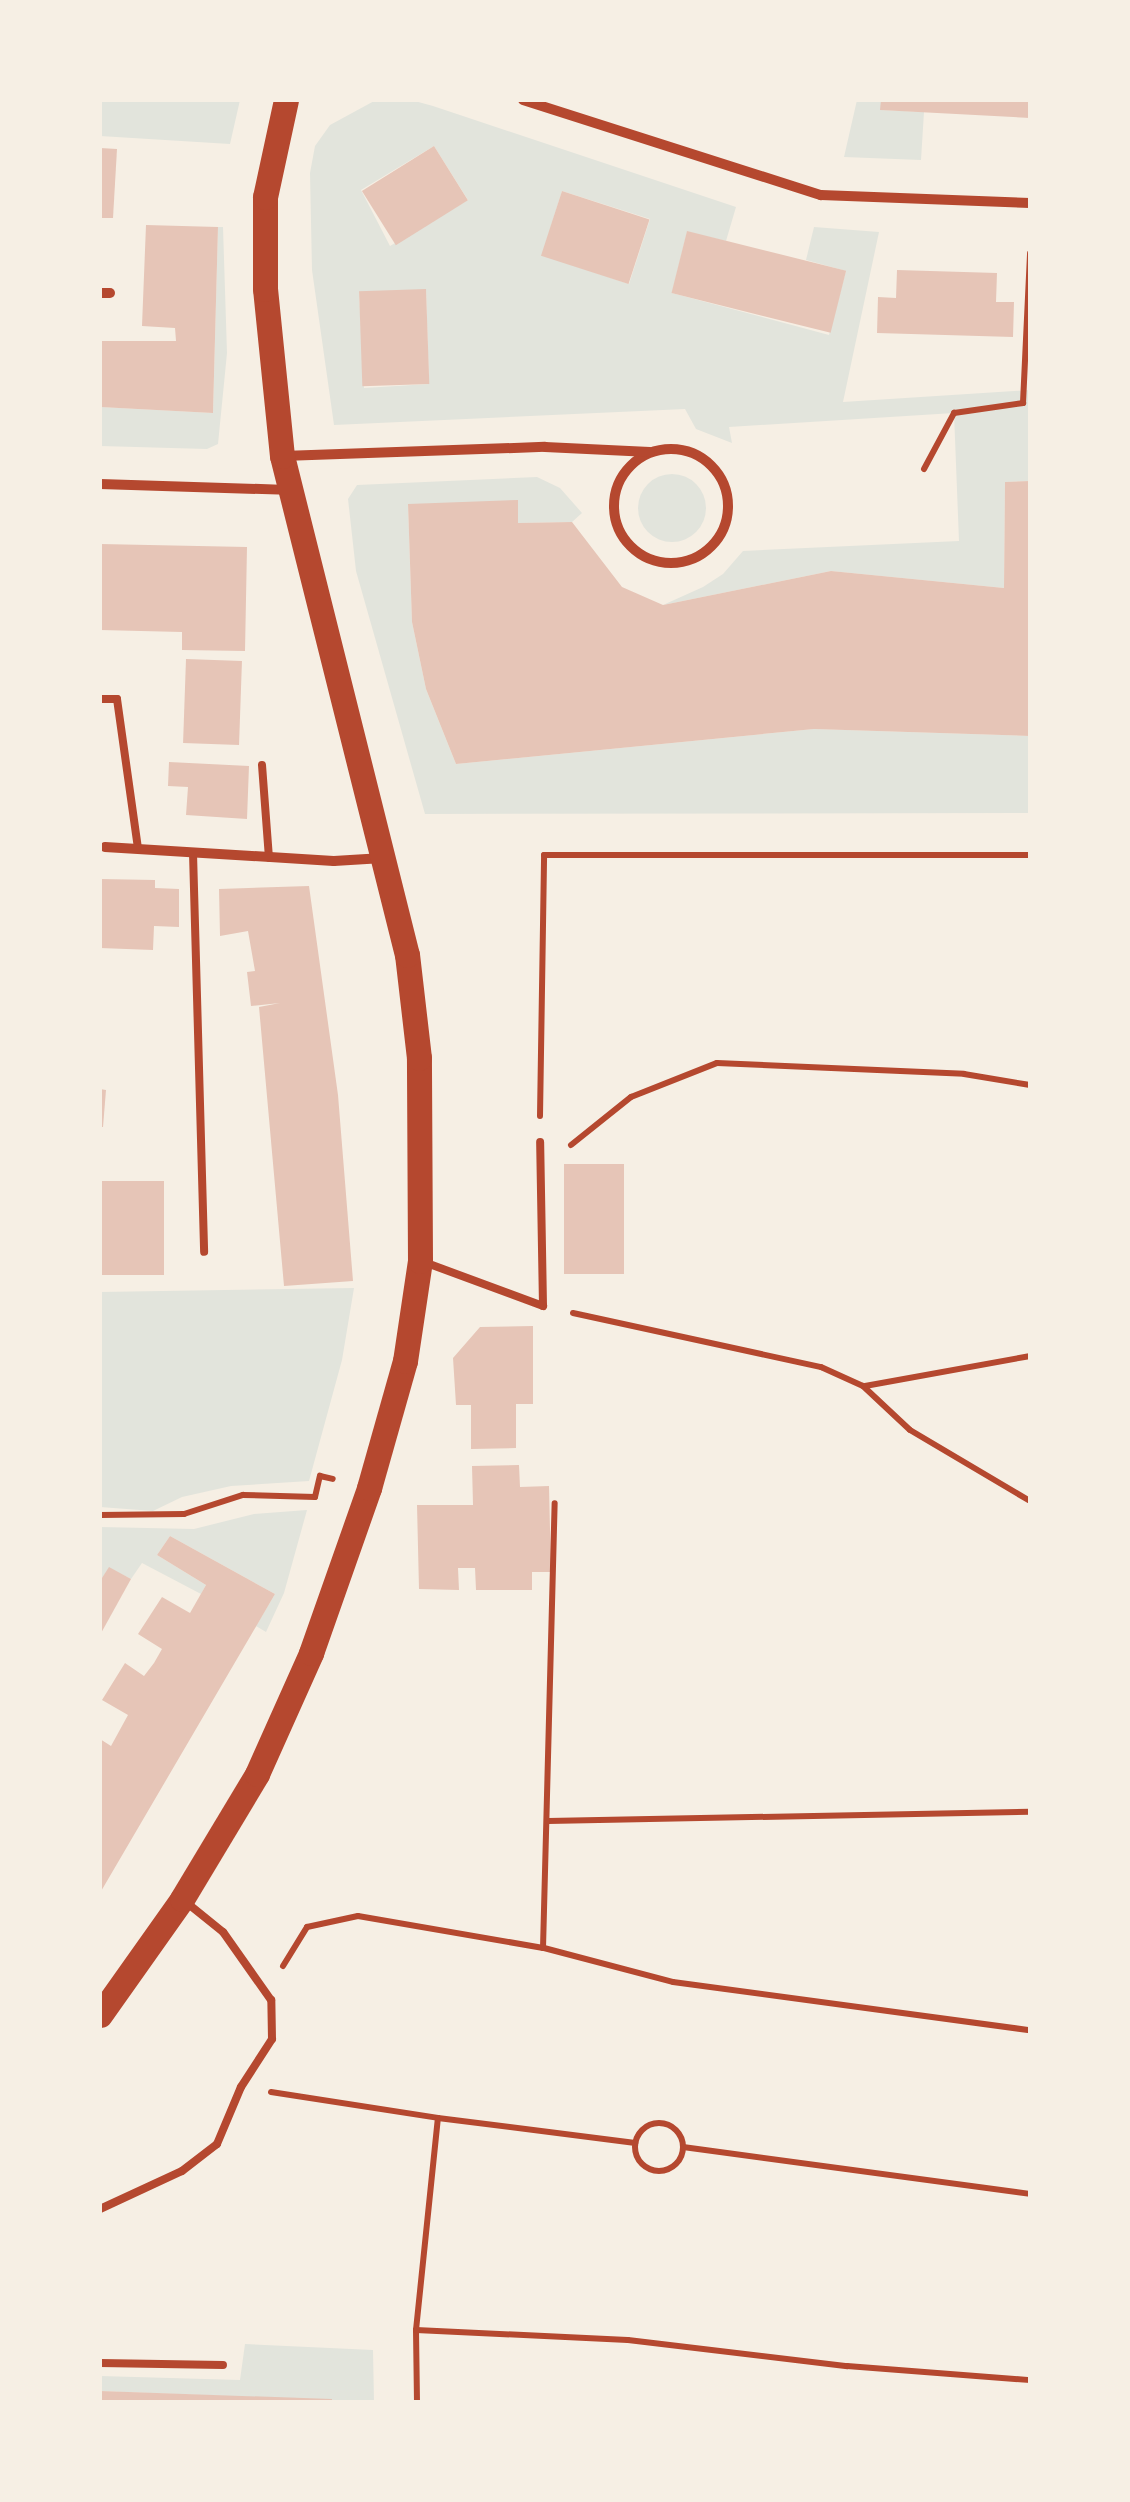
<!DOCTYPE html>
<style>
body{margin:0}
#map{position:relative;width:1130px;height:2502px;overflow:hidden;background:#f6efe4;font-family:"Golos Text",sans-serif}
div>[style]{position:absolute}
.green>*{inset:0;background:#e2e4dc}
.round{border-radius:50%}
.building>*{inset:0;background:#e6c5b7;transform-origin:0 0}
.path>*{height:6px;margin:-3px;padding:0 3px;transform-origin:3px;border-radius:3px;background:#b5482f}
.path>.ring{margin:-3px;padding:0;box-sizing:content-box;background:none;border:6px solid #b5482f;border-radius:50%}
.service>*{height:8px;margin:-4px;padding:0 4px;transform-origin:4px;border-radius:4px;background:#b5482f}
.minor>*{height:10px;margin:-5px;padding:0 5px;transform-origin:5px;border-radius:5px;background:#b5482f}
.minor>.ring{margin:-5px;padding:0;box-sizing:content-box;background:none;border:10px solid #b5482f;border-radius:50%}
.primary>*{height:25px;margin:-12.5px;padding:0 12.5px;transform-origin:12.5px;border-radius:12.5px;background:#b5482f}
span{translate:-50% -50%;white-space:nowrap;text-align:center;line-height:1.15;-webkit-text-stroke:8px #f6efe4;paint-order:stroke}
.frame{position:absolute;inset:0;border:102px solid #f6efe4;pointer-events:none}
</style>
<div id="map">
<div class="green">
<i style="clip-path:polygon(100px 100px,240px 100px,230px 144px,100px 136px)"></i>
<i style="clip-path:polygon(evenodd,376px 100px,411px 100px,433px 106px,736px 207px,726px 241px,687px 232px,672px 293px,829px 335px,846px 271px,806px 260px,814px 227px,879px 232px,843px 402px,1030px 390px,1030px 481px,1005px 482px,1004px 588px,831px 571px,663px 605px,703px 587px,723px 574px,743px 551px,959px 541px,954px 413px,729px 427px,732px 443px,696px 429px,685px 409px,334px 425px,312px 270px,310px 173px,315px 146px,330px 125px,376px 100px,434px 146px,468px 200px,390px 246px,361px 190px,434px 146px,376px 100px,562px 191px,650px 219px,629px 284px,542px 255px,562px 191px,376px 100px,426px 290px,429px 384px,364px 388px,359px 293px,426px 290px)"></i>
<i style="clip-path:polygon(857px 100px,881px 100px,881px 110px,924px 112px,921px 160px,844px 157px)"></i>
<i style="clip-path:polygon(218px 227px,223px 227px,227px 353px,218px 444px,207px 449px,100px 446px,100px 407px,213px 413px)"></i>
<i class="round" style="left:638px;top:474px;width:68px;height:68px"></i>
<i style="clip-path:polygon(537px 477px,560px 488px,582px 513px,572px 522px,518px 523px,408px 505px,412px 622px,426px 689px,456px 764px,814px 729px,1030px 736px,1030px 813px,425px 814px,356px 571px,348px 499px,357px 485px)"></i>
<i style="clip-path:polygon(354px 1288px,342px 1360px,309px 1481px,231px 1486px,182px 1497px,153px 1511px,100px 1507px,100px 1292px)"></i>
<i style="clip-path:polygon(307px 1510px,284px 1593px,266px 1632px,256px 1626px,275px 1594px,170px 1536px,157px 1555px,206px 1585px,201px 1594px,142px 1563px,131px 1579px,109px 1568px,100px 1581px,100px 1527px,194px 1529px,254px 1514px)"></i>
<i style="clip-path:polygon(245px 2344px,373px 2350px,374px 2402px,100px 2391px,100px 2376px,240px 2380px)"></i>
</div>
<div class="building">
<i style="clip-path:polygon(881px 100px,1030px 100px,1030px 118px,880px 110px)"></i>
<i style="left:434px;top:146px;width:64px;height:85px;rotate:58deg"></i>
<i style="clip-path:polygon(100px 148px,117px 149px,113px 218px,100px 218px)"></i>
<i style="left:562px;top:191px;width:92px;height:68px;rotate:18deg"></i>
<i style="clip-path:polygon(146px 225px,218px 227px,213px 413px,100px 407px,100px 341px,176px 341px,175px 328px,142px 326px)"></i>
<i style="left:687px;top:231px;width:164px;height:64px;rotate:14deg"></i>
<i style="clip-path:polygon(897px 270px,997px 273px,996px 302px,1014px 302px,1013px 337px,877px 333px,878px 297px,896px 298px)"></i>
<i style="left:426px;top:289px;width:95px;height:67px;rotate:88deg"></i>
<i style="clip-path:polygon(1030px 481px,1030px 736px,814px 729px,456px 764px,426px 689px,412px 622px,408px 504px,518px 500px,518px 523px,572px 522px,622px 587px,663px 605px,831px 571px,1004px 588px,1005px 482px)"></i>
<i style="clip-path:polygon(100px 544px,247px 547px,245px 651px,182px 650px,182px 632px,100px 630px)"></i>
<i style="left:186px;top:659px;width:56px;height:84px;rotate:2deg"></i>
<i style="clip-path:polygon(169px 762px,249px 766px,247px 819px,186px 815px,188px 787px,168px 786px)"></i>
<i style="clip-path:polygon(100px 879px,155px 880px,155px 888px,179px 889px,179px 927px,154px 926px,153px 950px,100px 948px)"></i>
<i style="clip-path:polygon(309px 886px,338px 1095px,353px 1281px,284px 1286px,259px 1007px,280px 1003px,251px 1006px,247px 972px,255px 971px,248px 931px,220px 936px,219px 889px)"></i>
<i style="clip-path:polygon(100px 1089px,106px 1090px,103px 1127px,100px 1127px)"></i>
<i style="left:564px;top:1164px;width:60px;height:110px"></i>
<i style="left:164px;top:1181px;width:94px;height:64px;rotate:90deg"></i>
<i style="clip-path:polygon(533px 1326px,533px 1404px,516px 1404px,516px 1448px,471px 1449px,471px 1405px,456px 1405px,453px 1358px,480px 1327px)"></i>
<i style="clip-path:polygon(519px 1465px,520px 1487px,549px 1486px,551px 1572px,532px 1572px,532px 1590px,476px 1590px,475px 1568px,458px 1568px,459px 1590px,419px 1589px,417px 1505px,473px 1505px,472px 1466px)"></i>
<i style="clip-path:polygon(170px 1536px,275px 1594px,100px 1893px,100px 1739px,111px 1746px,128px 1715px,102px 1700px,125px 1663px,144px 1676px,154px 1663px,162px 1649px,138px 1634px,162px 1597px,190px 1613px,206px 1585px,157px 1555px)"></i>
<i style="clip-path:polygon(109px 1567px,131px 1579px,100px 1635px,100px 1581px)"></i>
<i style="clip-path:polygon(100px 2391px,332px 2399px,332px 2402px,100px 2402px)"></i>
</div>
<div class="path">
<i style="left:924px;top:469px;width:64px;rotate:-61.8deg"></i>
<i style="left:954px;top:413px;width:70px;rotate:-8.2deg"></i>
<i style="left:1023px;top:403px;width:150px;rotate:-87.3deg"></i>
<i style="left:540px;top:1116px;width:261px;rotate:-89.1deg"></i>
<i style="left:544px;top:855px;width:486px"></i>
<i style="left:571px;top:1145px;width:77px;rotate:-38.7deg"></i>
<i style="left:631px;top:1097px;width:92px;rotate:-21.6deg"></i>
<i style="left:717px;top:1063px;width:247px;rotate:2.5deg"></i>
<i style="left:964px;top:1074px;width:67px;rotate:9.5deg"></i>
<i style="left:573px;top:1313px;width:254px;rotate:12.3deg"></i>
<i style="left:821px;top:1367px;width:46px;rotate:24.3deg"></i>
<i style="left:863px;top:1386px;width:64px;rotate:43.1deg"></i>
<i style="left:910px;top:1430px;width:139px;rotate:30.6deg"></i>
<i style="left:865px;top:1386px;width:168px;rotate:-10.3deg"></i>
<i style="left:100px;top:1515px;width:84px;rotate:-0.7deg"></i>
<i style="left:184px;top:1514px;width:62px;rotate:-17.9deg"></i>
<i style="left:243px;top:1495px;width:72px;rotate:1.6deg"></i>
<i style="left:315px;top:1497px;width:22px;rotate:-77deg"></i>
<i style="left:320px;top:1476px;width:13px;rotate:13deg"></i>
<i style="left:548px;top:1821px;width:482px;rotate:-1.1deg"></i>
<i style="left:544px;top:1948px;width:133px;rotate:14.8deg"></i>
<i style="left:673px;top:1982px;width:360px;rotate:7.7deg"></i>
<i style="left:283px;top:1966px;width:46px;rotate:-58.4deg"></i>
<i style="left:307px;top:1927px;width:52px;rotate:-12.2deg"></i>
<i style="left:358px;top:1916px;width:188px;rotate:9.8deg"></i>
<i style="left:543px;top:1948px;width:445px;rotate:-88.5deg"></i>
<i style="left:271px;top:2092px;width:169px;rotate:8.8deg"></i>
<i class="ring" style="left:635px;top:2123px;width:42px;height:42px"></i>
<i style="left:683px;top:2147px;width:350px;rotate:7.7deg"></i>
<i style="left:416px;top:2330px;width:212px;rotate:2.7deg"></i>
<i style="left:628px;top:2340px;width:221px;rotate:6.8deg"></i>
<i style="left:847px;top:2366px;width:184px;rotate:4.4deg"></i>
<i style="left:417px;top:2402px;width:72px;rotate:-90.8deg"></i>
<i style="left:416px;top:2330px;width:213px;rotate:-84.1deg"></i>
<i style="left:438px;top:2118px;width:199px;rotate:7.2deg"></i>
</div>
<div class="service">
<i style="left:100px;top:699px;width:17px"></i>
<i style="left:117px;top:699px;width:151px;rotate:82deg"></i>
<i style="left:262px;top:765px;width:93px;rotate:85.7deg"></i>
<i style="left:193px;top:853px;width:399px;rotate:88.4deg"></i>
<i style="left:424px;top:1262px;width:127px;rotate:20.3deg"></i>
<i style="left:543px;top:1306px;width:164px;rotate:-91deg"></i>
<i style="left:100px;top:2209px;width:90px;rotate:-24.9deg"></i>
<i style="left:182px;top:2171px;width:44px;rotate:-37.6deg"></i>
<i style="left:217px;top:2144px;width:62px;rotate:-67.2deg"></i>
<i style="left:241px;top:2087px;width:57px;rotate:-57.1deg"></i>
<i style="left:272px;top:2039px;width:39px;rotate:-91deg"></i>
<i style="left:271px;top:2000px;width:83px;rotate:-125.2deg"></i>
<i style="left:223px;top:1932px;width:48px;rotate:-141deg"></i>
<i style="left:100px;top:2363px;width:123px;rotate:0.9deg"></i>
</div>
<div class="minor">
<i style="left:523px;top:100px;width:313px;rotate:17.7deg"></i>
<i style="left:821px;top:195px;width:209px;rotate:2.2deg"></i>
<i style="left:100px;top:293px;width:10px"></i>
<i class="ring" style="left:614px;top:449px;width:104px;height:104px"></i>
<i style="left:283px;top:456px;width:262px;rotate:-2deg"></i>
<i style="left:545px;top:447px;width:105px;rotate:2.7deg"></i>
<i style="left:100px;top:484px;width:187px;rotate:1.8deg"></i>
<i style="left:105px;top:847px;width:229px;rotate:3.5deg"></i>
<i style="left:334px;top:861px;width:49px;rotate:-3.5deg"></i>
</div>
<div class="primary">
<i style="left:100px;top:2015px;width:142px;rotate:-54.7deg"></i>
<i style="left:182px;top:1899px;width:146px;rotate:-59deg"></i>
<i style="left:257px;top:1774px;width:133px;rotate:-65.9deg"></i>
<i style="left:311px;top:1653px;width:175px;rotate:-70.6deg"></i>
<i style="left:369px;top:1488px;width:132px;rotate:-74.2deg"></i>
<i style="left:405px;top:1361px;width:101px;rotate:-81.5deg"></i>
<i style="left:420px;top:1261px;width:203px;rotate:-90.3deg"></i>
<i style="left:419px;top:1058px;width:104px;rotate:-96.6deg"></i>
<i style="left:407px;top:955px;width:514px;rotate:-104.06deg"></i>
<i style="left:282px;top:456px;width:168px;rotate:-95.8deg"></i>
<i style="left:265px;top:289px;width:92px;rotate:-90deg"></i>
<i style="left:265px;top:197px;width:99px;rotate:-77.8deg"></i>
</div>
<div class="frame"></div>
</div>
